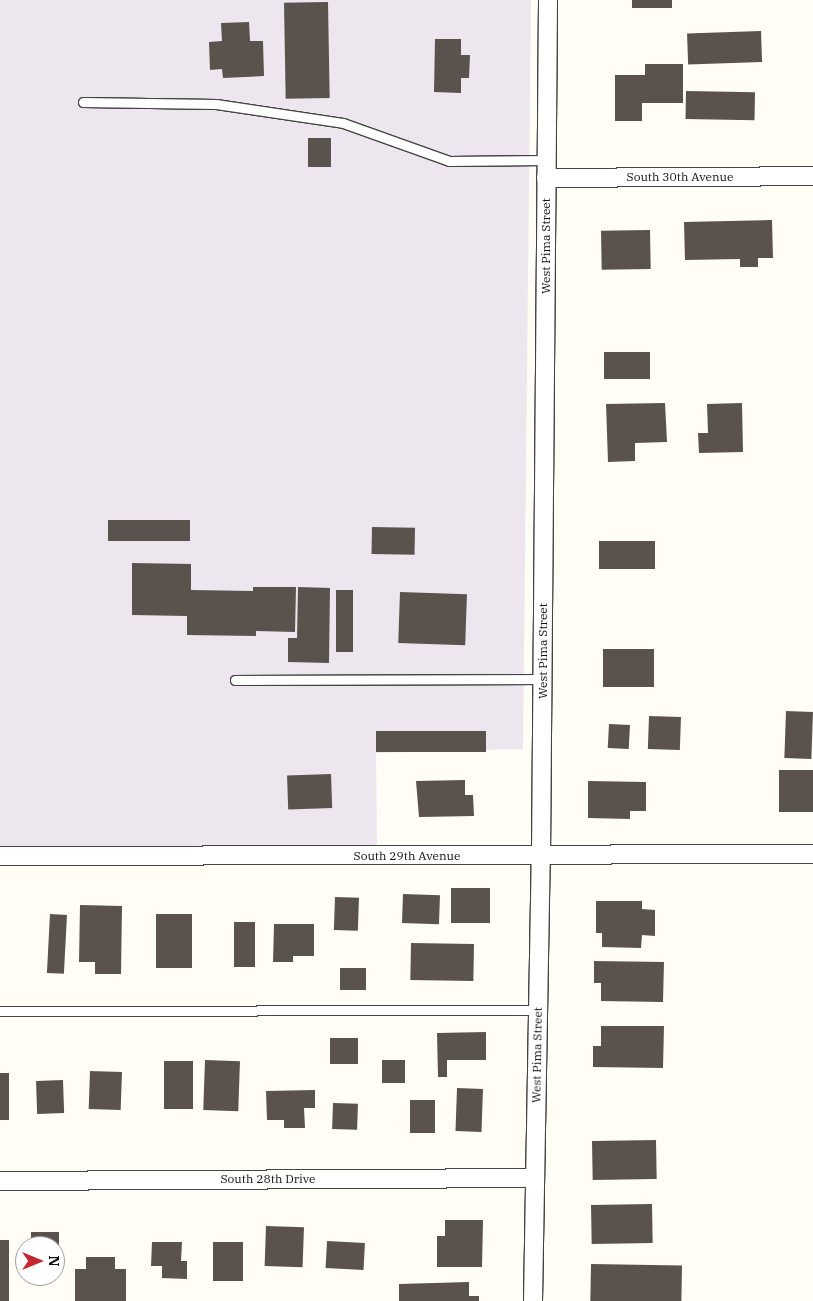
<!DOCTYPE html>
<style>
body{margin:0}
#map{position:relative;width:813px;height:1301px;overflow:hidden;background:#fffdf5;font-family:"IBM Plex Serif",serif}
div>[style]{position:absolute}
.industrial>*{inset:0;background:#eee6ef}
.building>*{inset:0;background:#5a524d;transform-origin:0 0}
.roads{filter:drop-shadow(1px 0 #444) drop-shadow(-1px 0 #444) drop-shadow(0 1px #444) drop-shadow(0 -1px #444)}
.lane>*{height:9px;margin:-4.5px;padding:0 4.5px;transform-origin:4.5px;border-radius:4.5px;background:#fff}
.street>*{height:18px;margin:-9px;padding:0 9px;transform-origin:9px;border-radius:9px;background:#fff}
span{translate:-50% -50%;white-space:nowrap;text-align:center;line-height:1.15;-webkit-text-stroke:5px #fff;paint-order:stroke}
.street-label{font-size:12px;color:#111}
.north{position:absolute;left:15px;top:1236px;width:50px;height:50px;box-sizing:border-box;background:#fff;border:1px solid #a0a0a0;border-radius:50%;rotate:90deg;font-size:14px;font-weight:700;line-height:20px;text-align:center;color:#111}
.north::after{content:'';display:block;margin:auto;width:18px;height:22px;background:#c4262e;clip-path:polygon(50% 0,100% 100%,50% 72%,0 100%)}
</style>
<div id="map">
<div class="industrial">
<i style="clip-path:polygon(0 0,531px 0,523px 749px,376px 753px,377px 849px,0 850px)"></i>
</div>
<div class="building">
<i style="left:632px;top:0;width:40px;height:8px"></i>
<i style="left:328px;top:2px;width:96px;height:44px;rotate:89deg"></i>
<i style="clip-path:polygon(249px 22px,250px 41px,263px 41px,264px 76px,223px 78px,222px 69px,210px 70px,209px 42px,222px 41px,221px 23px)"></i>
<i style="left:761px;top:31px;width:31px;height:74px;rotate:88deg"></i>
<i style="clip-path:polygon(435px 39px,461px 39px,461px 55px,470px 55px,469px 78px,461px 78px,461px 93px,434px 92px)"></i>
<i style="clip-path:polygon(645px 64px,683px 64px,683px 103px,642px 103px,642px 121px,615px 121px,615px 75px,645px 75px)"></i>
<i style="left:686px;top:91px;width:69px;height:28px;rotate:1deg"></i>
<i style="left:308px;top:138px;width:23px;height:29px"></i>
<i style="clip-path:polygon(772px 220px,773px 258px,758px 258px,758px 267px,740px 267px,740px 259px,685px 260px,684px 222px)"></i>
<i style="left:650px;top:230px;width:39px;height:49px;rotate:89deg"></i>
<i style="left:650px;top:352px;width:27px;height:46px;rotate:90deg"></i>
<i style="clip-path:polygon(665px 403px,667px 442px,635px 443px,635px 461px,608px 462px,606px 404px)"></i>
<i style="clip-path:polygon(742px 403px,743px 452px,699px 453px,698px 433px,708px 433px,707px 404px)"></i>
<i style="left:190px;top:520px;width:21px;height:82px;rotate:90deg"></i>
<i style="left:372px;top:527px;width:43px;height:27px;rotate:1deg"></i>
<i style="left:599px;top:541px;width:56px;height:28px"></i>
<i style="clip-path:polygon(132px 563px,191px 564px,191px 590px,253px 591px,253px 587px,296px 587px,295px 632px,256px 631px,256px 636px,187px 635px,187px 616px,132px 615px)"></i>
<i style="clip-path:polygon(298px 587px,330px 588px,329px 663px,288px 662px,288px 638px,297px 638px)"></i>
<i style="left:336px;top:590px;width:17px;height:62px"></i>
<i style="left:400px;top:592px;width:67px;height:51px;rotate:2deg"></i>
<i style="left:654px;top:649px;width:38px;height:51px;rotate:90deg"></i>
<i style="left:786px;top:711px;width:27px;height:47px;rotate:2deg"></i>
<i style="left:649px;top:716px;width:32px;height:33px;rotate:2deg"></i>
<i style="left:609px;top:724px;width:21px;height:24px;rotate:3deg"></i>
<i style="left:486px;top:731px;width:21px;height:110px;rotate:90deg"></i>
<i style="left:813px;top:770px;width:42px;height:34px;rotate:90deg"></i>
<i style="left:331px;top:774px;width:34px;height:44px;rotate:88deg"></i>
<i style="clip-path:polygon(465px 780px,465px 795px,473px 795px,474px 816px,419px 817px,416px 781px)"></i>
<i style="clip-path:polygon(588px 781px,646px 782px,646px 811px,630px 811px,630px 819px,588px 818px)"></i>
<i style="left:451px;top:888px;width:39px;height:35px"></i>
<i style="left:403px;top:894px;width:37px;height:29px;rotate:2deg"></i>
<i style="left:335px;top:897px;width:24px;height:33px;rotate:2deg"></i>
<i style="clip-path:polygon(596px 901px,642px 901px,642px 909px,655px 910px,655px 936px,642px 935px,641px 948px,602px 947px,602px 933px,596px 933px)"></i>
<i style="clip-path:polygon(80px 905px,122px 906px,121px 974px,95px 974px,95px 962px,79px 962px)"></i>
<i style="left:50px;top:914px;width:17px;height:59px;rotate:3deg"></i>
<i style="left:156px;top:914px;width:36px;height:54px"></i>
<i style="left:234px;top:922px;width:21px;height:45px"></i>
<i style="clip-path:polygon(274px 924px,314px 924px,314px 956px,293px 956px,293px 962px,273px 962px)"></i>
<i style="left:411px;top:943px;width:63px;height:37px;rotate:1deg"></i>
<i style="clip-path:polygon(594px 961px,664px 962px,663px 1002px,601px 1001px,601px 983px,594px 983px)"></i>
<i style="left:366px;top:968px;width:22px;height:26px;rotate:90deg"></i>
<i style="clip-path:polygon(601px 1026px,664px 1026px,663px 1068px,593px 1067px,593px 1046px,601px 1046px)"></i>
<i style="clip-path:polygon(486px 1032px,486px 1060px,447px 1060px,447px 1077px,438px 1077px,437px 1033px)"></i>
<i style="left:330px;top:1038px;width:28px;height:26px"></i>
<i style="left:205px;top:1060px;width:35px;height:50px;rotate:2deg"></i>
<i style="left:382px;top:1060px;width:23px;height:23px"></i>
<i style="left:164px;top:1061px;width:29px;height:48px"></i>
<i style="left:90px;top:1071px;width:32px;height:38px;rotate:2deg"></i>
<i style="left:0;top:1073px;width:9px;height:47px"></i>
<i style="left:63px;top:1080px;width:33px;height:27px;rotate:88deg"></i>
<i style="left:457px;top:1088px;width:26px;height:43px;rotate:2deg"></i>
<i style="clip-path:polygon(315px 1090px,315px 1108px,304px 1108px,305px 1128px,284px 1128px,284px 1120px,267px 1120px,266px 1091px)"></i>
<i style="left:410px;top:1100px;width:25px;height:33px"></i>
<i style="left:333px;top:1103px;width:25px;height:26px;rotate:2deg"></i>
<i style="left:656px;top:1140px;width:39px;height:64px;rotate:89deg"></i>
<i style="left:652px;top:1204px;width:39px;height:61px;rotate:89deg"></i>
<i style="clip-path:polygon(445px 1220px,483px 1220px,482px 1267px,437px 1267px,437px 1236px,445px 1236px)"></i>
<i style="left:266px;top:1226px;width:38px;height:40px;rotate:2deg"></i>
<i style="clip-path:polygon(31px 1232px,59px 1232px,59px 1273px,55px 1273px,55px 1246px,31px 1246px)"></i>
<i style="left:0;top:1240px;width:9px;height:61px"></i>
<i style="left:327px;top:1241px;width:38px;height:27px;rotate:3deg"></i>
<i style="clip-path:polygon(152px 1242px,182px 1242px,181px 1261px,187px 1261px,187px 1279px,162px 1278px,162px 1266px,151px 1266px)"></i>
<i style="left:213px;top:1242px;width:30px;height:39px"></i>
<i style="clip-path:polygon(86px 1257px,115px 1257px,115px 1269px,126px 1269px,126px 1301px,75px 1301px,75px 1269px,86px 1269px)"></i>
<i style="left:591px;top:1264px;width:91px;height:37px;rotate:1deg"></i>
<i style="clip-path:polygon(469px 1282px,469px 1296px,479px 1296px,479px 1301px,399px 1301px,399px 1284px)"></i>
</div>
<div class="roads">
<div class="lane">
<i style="left:83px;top:102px;width:133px;rotate:0.9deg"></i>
<i style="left:216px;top:104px;width:128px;rotate:8.5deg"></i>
<i style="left:343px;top:123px;width:113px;rotate:19.7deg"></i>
<i style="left:449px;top:161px;width:97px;rotate:-0.6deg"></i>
<i style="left:235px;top:680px;width:308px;rotate:-0.2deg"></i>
<i style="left:0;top:1011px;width:537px;rotate:-0.11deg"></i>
</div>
<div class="street">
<i style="left:546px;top:178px;width:267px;rotate:-0.4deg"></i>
<i style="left:0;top:856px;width:813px;rotate:-0.14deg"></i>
<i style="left:0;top:1181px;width:535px;rotate:-0.32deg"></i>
<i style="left:533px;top:1301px;width:445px;rotate:-89deg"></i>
<i style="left:541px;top:856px;width:856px;rotate:-89.53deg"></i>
</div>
</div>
<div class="street-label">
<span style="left:680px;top:177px">South 30th Avenue</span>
<span style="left:546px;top:246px;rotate:-90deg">West Pima Street</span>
<span style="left:543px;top:651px;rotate:-90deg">West Pima Street</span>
<span style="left:407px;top:856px">South 29th Avenue</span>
<span style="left:537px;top:1055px;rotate:-89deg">West Pima Street</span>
<span style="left:268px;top:1179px">South 28th Drive</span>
</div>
<div class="north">N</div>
</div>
